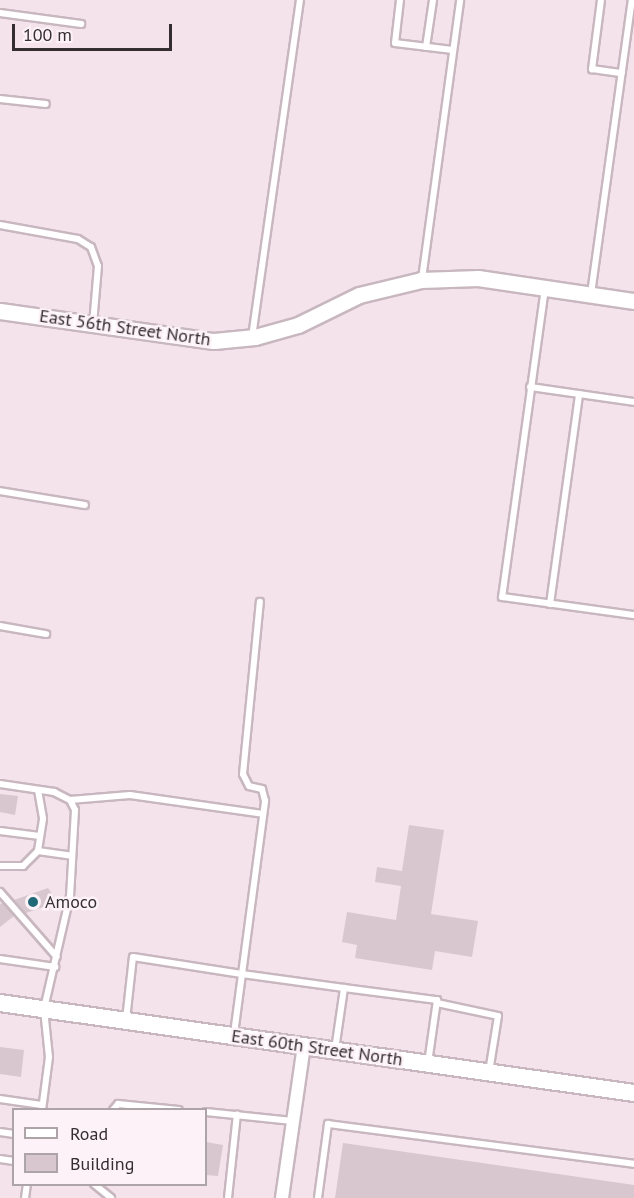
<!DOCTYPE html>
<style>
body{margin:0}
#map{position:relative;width:634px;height:1198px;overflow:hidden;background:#f4e3eb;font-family:"PT Sans",sans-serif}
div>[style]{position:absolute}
.building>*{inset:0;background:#d8c7cf}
.roads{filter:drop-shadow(2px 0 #c8b7bf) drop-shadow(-2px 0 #c8b7bf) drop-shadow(0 2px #c8b7bf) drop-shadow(0 -2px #c8b7bf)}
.service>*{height:6px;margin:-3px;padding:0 3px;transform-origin:3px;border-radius:3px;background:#fff}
.minor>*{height:12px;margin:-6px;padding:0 6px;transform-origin:6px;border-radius:6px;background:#fff}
.tertiary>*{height:15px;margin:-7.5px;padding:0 7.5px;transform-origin:7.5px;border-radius:7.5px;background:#fff}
.secondary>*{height:16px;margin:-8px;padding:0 8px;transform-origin:8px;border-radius:8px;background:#fff}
.dots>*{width:16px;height:16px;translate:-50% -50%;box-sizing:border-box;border:3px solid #fdf2f7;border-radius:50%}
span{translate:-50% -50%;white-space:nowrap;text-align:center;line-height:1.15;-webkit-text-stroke:5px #fdf2f7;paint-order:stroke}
.street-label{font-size:18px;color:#342e31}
.poi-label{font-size:18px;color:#342e31}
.left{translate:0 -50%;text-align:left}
.legend{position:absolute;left:12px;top:1108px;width:195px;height:78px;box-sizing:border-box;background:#fdf2f7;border:2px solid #ada4a8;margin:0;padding:8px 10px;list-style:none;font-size:18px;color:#342e31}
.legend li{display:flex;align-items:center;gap:12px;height:30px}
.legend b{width:30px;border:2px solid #ada4a8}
.scale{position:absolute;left:12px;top:24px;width:160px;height:27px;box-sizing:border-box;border:3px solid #342e31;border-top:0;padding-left:8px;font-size:18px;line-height:21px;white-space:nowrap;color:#342e31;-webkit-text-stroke:4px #fdf2f7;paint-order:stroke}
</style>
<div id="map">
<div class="building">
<i style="clip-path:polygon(0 794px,18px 796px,15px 815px,0 812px)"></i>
<i style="clip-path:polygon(409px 825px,444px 830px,431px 914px,478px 921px,472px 957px,435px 951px,432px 970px,355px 958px,357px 945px,342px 942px,347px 912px,396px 920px,401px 886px,375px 882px,377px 867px,402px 871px)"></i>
<i style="clip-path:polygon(48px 888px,58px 902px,26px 913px,14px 900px)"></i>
<i style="clip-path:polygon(3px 903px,14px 916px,0 927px,0 904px)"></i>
<i style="clip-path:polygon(0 1047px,24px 1050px,21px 1077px,0 1074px)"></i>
<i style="clip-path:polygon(206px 1142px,223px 1145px,218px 1176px,206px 1175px)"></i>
<i style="clip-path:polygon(343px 1143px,634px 1185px,634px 1198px,335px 1198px)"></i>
</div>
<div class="roads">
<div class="service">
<i style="left:400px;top:0;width:43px;rotate:96.6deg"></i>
<i style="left:395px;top:43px;width:58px;rotate:6.9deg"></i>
<i style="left:601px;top:0;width:70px;rotate:97.4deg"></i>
<i style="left:592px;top:69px;width:30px;rotate:8deg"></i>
<i style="left:0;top:13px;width:82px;rotate:7.7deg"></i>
<i style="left:426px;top:47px;width:48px;rotate:-81.5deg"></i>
<i style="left:0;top:99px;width:46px;rotate:6.2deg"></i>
<i style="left:0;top:225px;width:79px;rotate:10.2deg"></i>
<i style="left:78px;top:239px;width:15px;rotate:32deg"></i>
<i style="left:91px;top:247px;width:20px;rotate:70deg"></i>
<i style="left:98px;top:266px;width:58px;rotate:94.9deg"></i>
<i style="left:422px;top:279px;width:282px;rotate:-82.2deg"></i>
<i style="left:545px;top:288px;width:312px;rotate:97.9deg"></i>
<i style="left:502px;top:597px;width:133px;rotate:7.8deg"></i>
<i style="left:591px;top:294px;width:297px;rotate:-82.1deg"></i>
<i style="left:252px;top:337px;width:340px;rotate:-81.9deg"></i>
<i style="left:530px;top:387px;width:105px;rotate:8.2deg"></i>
<i style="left:0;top:491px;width:86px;rotate:9.4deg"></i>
<i style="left:550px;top:604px;width:212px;rotate:-82.1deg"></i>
<i style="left:0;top:626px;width:47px;rotate:9.9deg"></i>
<i style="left:0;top:784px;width:55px;rotate:8.4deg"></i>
<i style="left:54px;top:792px;width:18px;rotate:27deg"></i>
<i style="left:70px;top:800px;width:11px;rotate:63deg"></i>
<i style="left:75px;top:810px;width:86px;rotate:93.3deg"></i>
<i style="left:70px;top:896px;width:116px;rotate:103deg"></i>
<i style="left:44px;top:1009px;width:48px;rotate:84.1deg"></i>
<i style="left:49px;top:1057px;width:53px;rotate:97.5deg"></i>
<i style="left:38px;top:790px;width:29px;rotate:80deg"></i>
<i style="left:43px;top:819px;width:32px;rotate:99deg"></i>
<i style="left:70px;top:800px;width:60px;rotate:-4.8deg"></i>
<i style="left:130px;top:795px;width:134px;rotate:8.1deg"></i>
<i style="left:0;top:831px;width:40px;rotate:7.1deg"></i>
<i style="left:0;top:866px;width:23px"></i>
<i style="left:23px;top:866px;width:21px;rotate:-45deg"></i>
<i style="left:38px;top:851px;width:34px;rotate:8deg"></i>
<i style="left:0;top:892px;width:86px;rotate:48.8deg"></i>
<i style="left:0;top:959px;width:56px;rotate:8.3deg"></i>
<i style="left:437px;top:1003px;width:62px;rotate:12deg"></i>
<i style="left:498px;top:1016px;width:57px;rotate:99.1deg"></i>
<i style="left:126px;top:1020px;width:63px;rotate:-83.7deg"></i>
<i style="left:133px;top:957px;width:110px;rotate:8.9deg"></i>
<i style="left:242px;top:974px;width:175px;rotate:-82.4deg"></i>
<i style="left:265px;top:801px;width:12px;rotate:-104deg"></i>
<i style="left:262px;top:789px;width:13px;rotate:-167deg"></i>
<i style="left:249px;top:786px;width:13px;rotate:-117deg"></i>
<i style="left:243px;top:774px;width:173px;rotate:-84.4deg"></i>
<i style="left:234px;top:1034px;width:61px;rotate:-82.4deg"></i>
<i style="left:242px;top:974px;width:103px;rotate:7.8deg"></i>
<i style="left:335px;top:1050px;width:63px;rotate:-81.7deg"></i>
<i style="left:344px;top:988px;width:94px;rotate:7.4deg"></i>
<i style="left:437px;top:1000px;width:64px;rotate:98.1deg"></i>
<i style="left:0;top:1099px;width:42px;rotate:8.1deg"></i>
<i style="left:113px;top:1110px;width:8px;rotate:-50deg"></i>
<i style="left:118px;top:1104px;width:61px;rotate:5.6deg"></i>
<i style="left:206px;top:1112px;width:87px;rotate:5.9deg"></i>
<i style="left:0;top:1132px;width:14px;rotate:8deg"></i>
<i style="left:0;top:1159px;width:14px;rotate:8deg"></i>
<i style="left:94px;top:1184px;width:22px;rotate:39deg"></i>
<i style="left:25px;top:1198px;width:14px;rotate:-82deg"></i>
<i style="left:228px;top:1198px;width:84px;rotate:-83.9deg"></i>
<i style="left:318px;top:1198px;width:75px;rotate:-82.3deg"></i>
<i style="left:328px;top:1124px;width:309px;rotate:7.4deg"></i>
</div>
<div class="minor">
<i style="left:282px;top:1198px;width:154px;rotate:-81.8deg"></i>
</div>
<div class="tertiary">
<i style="left:0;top:311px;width:216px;rotate:8deg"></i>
<i style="left:214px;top:341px;width:41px;rotate:-5.6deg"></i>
<i style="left:255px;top:337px;width:45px;rotate:-15.6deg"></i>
<i style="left:298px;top:325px;width:68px;rotate:-26.2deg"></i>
<i style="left:359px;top:295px;width:64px;rotate:-13.6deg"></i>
<i style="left:421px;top:280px;width:57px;rotate:-2deg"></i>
<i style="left:478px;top:278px;width:158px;rotate:8.4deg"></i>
</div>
<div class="secondary">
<i style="left:0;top:1003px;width:640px;rotate:8.08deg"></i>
</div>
</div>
<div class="dots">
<i style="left:33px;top:902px;background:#226977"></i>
</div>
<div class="street-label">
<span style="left:125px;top:328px;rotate:8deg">East 56th Street North</span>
<span style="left:317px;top:1048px;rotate:8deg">East 60th Street North</span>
</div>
<div class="poi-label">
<span class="left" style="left:45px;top:902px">Amoco</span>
</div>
<ul class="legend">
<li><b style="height:8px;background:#fff"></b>Road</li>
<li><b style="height:16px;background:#d8c7cf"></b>Building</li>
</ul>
<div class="scale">100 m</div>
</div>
